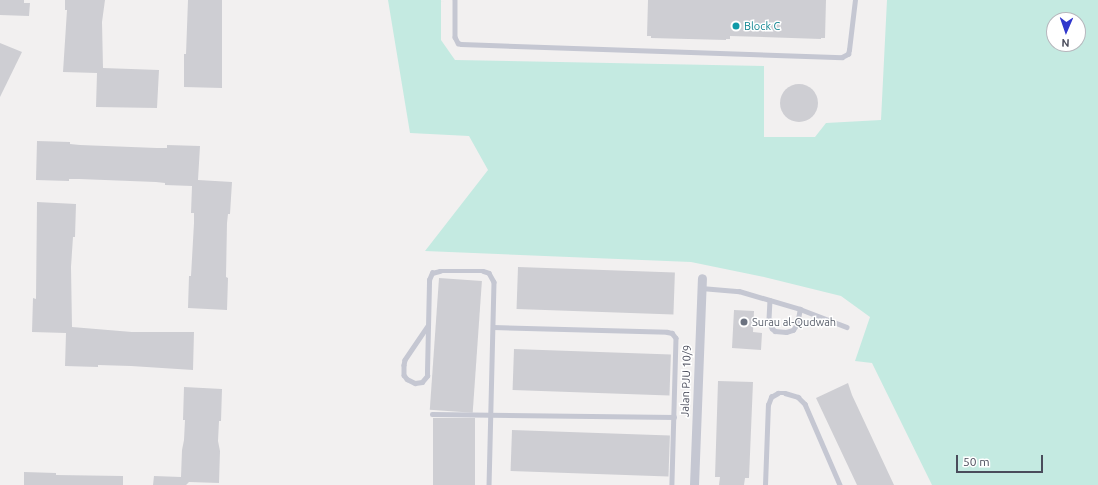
<!DOCTYPE html>
<style>
body{margin:0}
#map{position:relative;width:1098px;height:485px;overflow:hidden;background:#f2f0f0;font-family:Ubuntu,sans-serif}
div>[style]{position:absolute}
.green>*{inset:0;background:#c4eae1}
.building>*{inset:0;background:#ceced3;transform-origin:0 0}
.round{border-radius:50%}
.lane>*{height:4.5px;margin:-2.25px;padding:0 2.25px;transform-origin:2.25px;border-radius:2.25px;background:#c5c7d2}
.street>*{height:9px;margin:-4.5px;padding:0 4.5px;transform-origin:4.5px;border-radius:4.5px;background:#c5c7d2}
.dots>*{width:11px;height:11px;translate:-50% -50%;box-sizing:border-box;border:2px solid #fff;border-radius:50%}
span{translate:-50% -50%;white-space:nowrap;text-align:center;line-height:1.15;-webkit-text-stroke:3px #fff;paint-order:stroke}
.culture-label{font-size:11px;color:#0d838f}
.left{translate:0 -50%;text-align:left}
.worship-label{font-size:11px;color:#5b616d}
.street-label{font-size:11px;color:#4a4c5b}
.north{position:absolute;left:1046px;top:12px;width:40px;height:40px;box-sizing:border-box;background:#fff;border:1px solid #b7b7bd;border-radius:50%;rotate:182deg;font-size:11px;font-weight:700;line-height:16px;text-align:center;color:#4a4c5b}
.north::after{content:'';display:block;margin:auto;width:14px;height:18px;background:#3037cc;clip-path:polygon(50% 0,100% 100%,50% 72%,0 100%)}
.scale{position:absolute;left:956px;top:455px;width:87px;height:18px;box-sizing:border-box;border:2px solid #4a4c5b;border-top:0;padding-left:5px;font-size:12px;line-height:14px;white-space:nowrap;color:#4a4c5b;-webkit-text-stroke:3px #fff;paint-order:stroke}
</style>
<div id="map">
<div class="green">
<i style="clip-path:polygon(evenodd,388px 0,441px 0,441px 40px,455px 60px,764px 66px,764px 137px,815px 137px,826px 123px,881px 120px,887px 0,1098px 0,1098px 485px,932px 485px,872px 363px,855px 361px,870px 317px,841px 296px,764px 277px,691px 262px,425px 251px,488px 170px,469px 136px,410px 133px,388px 0,1054px 20px,1078px 20px,1078px 44px,1054px 44px,1054px 20px)"></i>
</div>
<div class="building">
<i style="clip-path:polygon(0 0,24px 0,24px 3px,30px 3px,29px 16px,0 15px)"></i>
<i style="clip-path:polygon(65px 0,105px 0,102px 22px,103px 68px,159px 70px,157px 108px,96px 107px,97px 73px,63px 72px,67px 10px,65px 10px)"></i>
<i style="clip-path:polygon(188px 0,222px 0,222px 88px,184px 87px,184px 54px,186px 54px)"></i>
<i style="clip-path:polygon(648px 0,826px 0,825px 38px,821px 38px,821px 39px,730px 36px,730px 39px,726px 39px,726px 40px,651px 38px,651px 36px,647px 36px)"></i>
<i style="clip-path:polygon(0 43px,22px 52px,0 97px)"></i>
<i class="round" style="left:780px;top:84px;width:38px;height:38px"></i>
<i style="clip-path:polygon(37px 141px,70px 142px,70px 144px,80px 145px,157px 148px,167px 148px,167px 145px,200px 146px,198px 180px,232px 182px,230px 214px,228px 214px,227px 223px,226px 277px,228px 278px,227px 310px,188px 308px,189px 276px,191px 276px,194px 223px,194px 213px,191px 213px,192px 186px,165px 185px,165px 183px,156px 182px,79px 179px,69px 179px,69px 181px,36px 180px)"></i>
<i style="clip-path:polygon(37px 202px,76px 204px,75px 237px,73px 237px,71px 267px,72px 327px,132px 332px,194px 332px,193px 370px,131px 366px,98px 365px,98px 367px,65px 366px,66px 333px,32px 332px,33px 298px,36px 299px)"></i>
<i style="left:518px;top:267px;width:157px;height:42px;rotate:2deg"></i>
<i style="left:439px;top:278px;width:43px;height:132px;rotate:4deg"></i>
<i style="clip-path:polygon(734px 310px,754px 311px,753px 332px,762px 333px,761px 350px,732px 348px)"></i>
<i style="left:514px;top:349px;width:157px;height:41px;rotate:2deg"></i>
<i style="clip-path:polygon(718px 381px,753px 382px,749px 478px,745px 478px,744px 485px,719px 485px,720px 477px,715px 477px)"></i>
<i style="clip-path:polygon(848px 383px,852px 395px,894px 485px,857px 485px,816px 398px)"></i>
<i style="clip-path:polygon(184px 387px,222px 389px,221px 421px,219px 421px,218px 441px,220px 451px,219px 483px,189px 482px,186px 485px,153px 485px,154px 476px,181px 477px,182px 450px,184px 440px,185px 420px,183px 420px)"></i>
<i style="left:433px;top:418px;width:42px;height:67px"></i>
<i style="left:512px;top:430px;width:158px;height:41px;rotate:2deg"></i>
<i style="clip-path:polygon(24px 472px,56px 473px,56px 475px,123px 476px,123px 485px,24px 485px)"></i>
</div>
<div class="lane">
<i style="left:455px;top:0;width:37px;rotate:90deg"></i>
<i style="left:455px;top:37px;width:7px;rotate:63deg"></i>
<i style="left:458px;top:43px;width:3px;rotate:18deg"></i>
<i style="left:461px;top:44px;width:381px;rotate:2deg"></i>
<i style="left:842px;top:57px;width:7px;rotate:-27deg"></i>
<i style="left:848px;top:54px;width:4px;rotate:-76deg"></i>
<i style="left:849px;top:50px;width:50px;rotate:-83.2deg"></i>
<i style="left:701px;top:288px;width:38px;rotate:5deg"></i>
<i style="left:739px;top:291px;width:64px;rotate:16.4deg"></i>
<i style="left:800px;top:309px;width:50px;rotate:21deg"></i>
<i style="left:770px;top:300px;width:21px;rotate:93deg"></i>
<i style="left:769px;top:321px;width:8px;rotate:67deg"></i>
<i style="left:772px;top:328px;width:4px;rotate:45deg"></i>
<i style="left:775px;top:331px;width:11px;rotate:5deg"></i>
<i style="left:786px;top:332px;width:7px;rotate:-16deg"></i>
<i style="left:793px;top:330px;width:7px;rotate:-56deg"></i>
<i style="left:797px;top:324px;width:15px;rotate:-79deg"></i>
<i style="left:428px;top:326px;width:41px;rotate:124.1deg"></i>
<i style="left:405px;top:360px;width:5px;rotate:101deg"></i>
<i style="left:404px;top:365px;width:10px;rotate:90deg"></i>
<i style="left:404px;top:375px;width:5px;rotate:53deg"></i>
<i style="left:407px;top:379px;width:9px;rotate:27deg"></i>
<i style="left:415px;top:383px;width:7px;rotate:-8deg"></i>
<i style="left:422px;top:382px;width:8px;rotate:-50deg"></i>
<i style="left:427px;top:376px;width:5px;rotate:-90deg"></i>
<i style="left:427px;top:371px;width:91px;rotate:-88.7deg"></i>
<i style="left:429px;top:280px;width:8px;rotate:-67deg"></i>
<i style="left:432px;top:273px;width:8px;rotate:-14deg"></i>
<i style="left:440px;top:271px;width:43px"></i>
<i style="left:483px;top:271px;width:6px;rotate:18deg"></i>
<i style="left:489px;top:273px;width:10px;rotate:61deg"></i>
<i style="left:494px;top:282px;width:203px;rotate:91.4deg"></i>
<i style="left:493px;top:327px;width:174px;rotate:1.6deg"></i>
<i style="left:667px;top:332px;width:5px;rotate:11deg"></i>
<i style="left:672px;top:333px;width:6px;rotate:51deg"></i>
<i style="left:676px;top:338px;width:147px;rotate:91.6deg"></i>
<i style="left:432px;top:414px;width:242px;rotate:0.7deg"></i>
<i style="left:765px;top:485px;width:80px;rotate:-87.9deg"></i>
<i style="left:768px;top:405px;width:9px;rotate:-69deg"></i>
<i style="left:771px;top:397px;width:8px;rotate:-30deg"></i>
<i style="left:778px;top:393px;width:7px"></i>
<i style="left:785px;top:393px;width:14px;rotate:17deg"></i>
<i style="left:798px;top:397px;width:10px;rotate:45deg"></i>
<i style="left:805px;top:404px;width:88px;rotate:66.6deg"></i>
</div>
<div class="street">
<i style="left:694px;top:485px;width:207px;rotate:-87.8deg"></i>
</div>
<div class="dots">
<i style="left:736px;top:26px;background:#0f9aa8"></i>
<i style="left:744px;top:322px;background:#6b7280"></i>
</div>
<div class="culture-label">
<span class="left" style="left:744px;top:26px">Block C</span>
</div>
<div class="worship-label">
<span class="left" style="left:752px;top:322px">Surau al-Qudwah</span>
</div>
<div class="street-label">
<span style="left:686px;top:381px;rotate:-88deg">Jalan PJU 10/9</span>
</div>
<div class="north">N</div>
<div class="scale">50 m</div>
</div>
